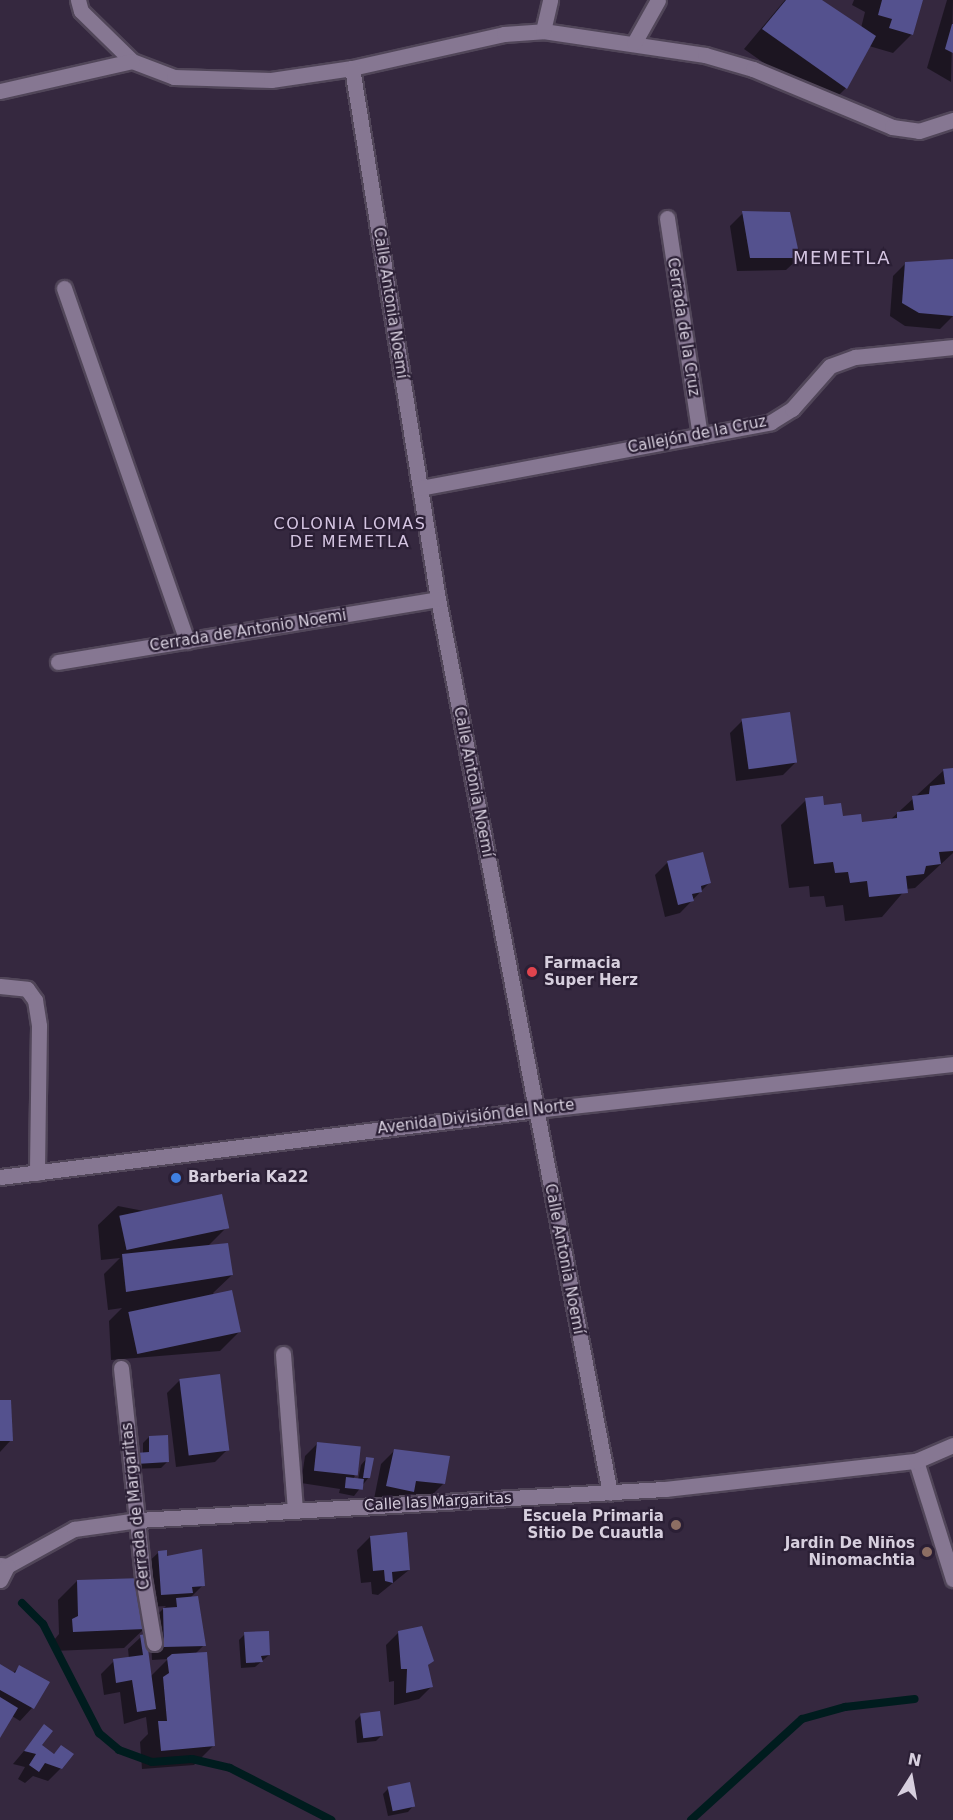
<!DOCTYPE html>
<meta charset="utf-8">
<style>
body{margin:0}
#map{position:relative;width:953px;height:1820px;overflow:hidden;background:#35283f;font-family:"DejaVu Sans",sans-serif}
div>[style]{position:absolute}
.shadow>*{inset:0;background:#0007}
.stream>*{height:8px;margin:-4px;padding:0 4px;transform-origin:4px;border-radius:4px;background:#001c1e}
.building>*{inset:0;background:#54518e;transform-origin:0 0}
.roads{filter:drop-shadow(2px 0 #514659) drop-shadow(-2px 0 #514659) drop-shadow(0 2px #514659) drop-shadow(0 -2px #514659)}
.minor>*{height:15px;margin:-7.5px;padding:0 7.5px;transform-origin:7.5px;border-radius:7.5px;background:#867792}
.dots>*{width:16px;height:16px;translate:-50% -50%;box-sizing:border-box;border:3px solid #2b1f35;border-radius:50%}
span{translate:-50% -50%;white-space:nowrap;text-align:center;line-height:1.15;-webkit-text-stroke:4.5px #2b1f35;paint-order:stroke}
.street-label{font-size:15px;color:#d7cfde}
.poi-label{font-size:15px;color:#d7cfde;font-weight:700}
.left{translate:0 -50%;text-align:left}
.right{translate:-100% -50%;text-align:right}
.neighbourhood-label{font-size:16px;color:#d5c5e2;letter-spacing:1.5px}
.quarter-label{font-size:18px;color:#d5c5e2;letter-spacing:1.5px}
.north{position:absolute;left:881px;top:1748px;width:60px;height:60px;-webkit-text-stroke:4px #2b1f35;paint-order:stroke;rotate:11deg;font-size:16px;font-weight:700;line-height:24px;text-align:center;color:#d7cfde}
.north::after{content:'';display:block;margin:auto;width:21px;height:27px;background:#d7cfde;clip-path:polygon(50% 0,100% 100%,50% 72%,0 100%)}
</style>
<div id="map">
<div class="shadow">
<i style="clip-path:polygon(785px 0,819px 0,861px 28px,865px 12px,852px 5px,854px 0,921px 0,912px 34px,893px 53px,869px 46px,846px 88px,827px 107px,744px 49px)"></i>
<i style="clip-path:polygon(947px 0,953px 0,951px 82px,927px 68px)"></i>
<i style="clip-path:polygon(743px 213px,799px 258px,786px 270px,737px 271px,730px 226px)"></i>
<i style="clip-path:polygon(953px 260px,953px 316px,940px 329px,905px 326px,890px 316px,893px 276px,906px 263px)"></i>
<i style="clip-path:polygon(743px 720px,796px 762px,783px 775px,736px 781px,730px 733px)"></i>
<i style="clip-path:polygon(953px 769px,953px 853px,915px 888px,906px 889px,882px 917px,845px 921px,843px 905px,826px 907px,824px 896px,810px 897px,809px 886px,789px 888px,781px 825px,806px 800px,861px 824px,890px 820px,943px 771px)"></i>
<i style="clip-path:polygon(668px 862px,709px 883px,680px 913px,665px 917px,655px 875px)"></i>
<i style="clip-path:polygon(118px 1206px,227px 1227px,207px 1247px,232px 1275px,213px 1293px,239px 1332px,220px 1351px,111px 1360px,109px 1321px,122px 1308px,108px 1310px,104px 1274px,120px 1258px,101px 1260px,98px 1225px)"></i>
<i style="clip-path:polygon(180px 1380px,228px 1449px,215px 1462px,176px 1467px,167px 1393px)"></i>
<i style="clip-path:polygon(0 1402px,11px 1440px,0 1452px)"></i>
<i style="clip-path:polygon(149px 1437px,167px 1462px,161px 1468px,130px 1469px,143px 1454px,143px 1443px)"></i>
<i style="clip-path:polygon(318px 1443px,355px 1476px,353px 1479px,358px 1480px,361px 1465px,367px 1458px,369px 1477px,354px 1496px,339px 1493px,340px 1489px,301px 1483px,305px 1456px)"></i>
<i style="clip-path:polygon(394px 1451px,444px 1483px,431px 1496px,410px 1494px,400px 1504px,374px 1499px,381px 1464px)"></i>
<i style="clip-path:polygon(370px 1537px,409px 1570px,378px 1595px,372px 1594px,371px 1582px,361px 1583px,357px 1550px)"></i>
<i style="clip-path:polygon(201px 1550px,203px 1585px,190px 1598px,204px 1645px,195px 1654px,213px 1746px,194px 1765px,142px 1769px,140px 1742px,148px 1734px,146px 1717px,124px 1724px,120px 1692px,104px 1695px,101px 1674px,114px 1661px,129px 1659px,128px 1649px,141px 1637px,150px 1677px,168px 1659px,152px 1660px,150px 1622px,166px 1606px,149px 1607px,145px 1565px,158px 1553px,165px 1558px)"></i>
<i style="clip-path:polygon(77px 1581px,144px 1629px,124px 1648px,54px 1651px,54px 1640px,59px 1634px,58px 1600px)"></i>
<i style="clip-path:polygon(399px 1632px,432px 1661px,427px 1666px,432px 1686px,419px 1699px,394px 1705px,394px 1681px,389px 1682px,386px 1645px)"></i>
<i style="clip-path:polygon(245px 1634px,269px 1655px,255px 1667px,241px 1668px,239px 1640px)"></i>
<i style="clip-path:polygon(0 1666px,13px 1673px,20px 1666px,48px 1682px,32px 1708px,20px 1721px,12px 1716px,0 1736px)"></i>
<i style="clip-path:polygon(361px 1715px,382px 1735px,376px 1741px,357px 1743px,355px 1721px)"></i>
<i style="clip-path:polygon(45px 1726px,40px 1745px,53px 1755px,61px 1747px,61px 1768px,48px 1781px,33px 1776px,25px 1783px,18px 1779px,25px 1767px,13px 1764px)"></i>
<i style="clip-path:polygon(389px 1788px,414px 1805px,408px 1812px,388px 1816px,383px 1794px)"></i>
</div>
<div class="stream">
<i style="left:22px;top:1603px;width:30px;rotate:45deg"></i>
<i style="left:43px;top:1624px;width:123px;rotate:62.8deg"></i>
<i style="left:99px;top:1733px;width:26px;rotate:40deg"></i>
<i style="left:119px;top:1750px;width:35px;rotate:20deg"></i>
<i style="left:152px;top:1762px;width:40px;rotate:-4.3deg"></i>
<i style="left:192px;top:1759px;width:39px;rotate:13deg"></i>
<i style="left:230px;top:1768px;width:114px;rotate:27.2deg"></i>
<i style="left:691px;top:1820px;width:150px;rotate:-42.3deg"></i>
<i style="left:802px;top:1719px;width:45px;rotate:-15.6deg"></i>
<i style="left:845px;top:1707px;width:70px;rotate:-6.5deg"></i>
</div>
<div class="building">
<i style="clip-path:polygon(786px 0,822px 0,876px 36px,847px 89px,762px 29px)"></i>
<i style="clip-path:polygon(882px 0,923px 0,913px 35px,889px 28px,892px 19px,878px 15px)"></i>
<i style="clip-path:polygon(952px 24px,953px 24px,953px 53px,945px 49px)"></i>
<i style="clip-path:polygon(742px 211px,790px 212px,800px 258px,750px 258px)"></i>
<i style="clip-path:polygon(953px 259px,953px 316px,919px 313px,902px 303px,905px 262px)"></i>
<i style="left:790px;top:712px;width:51px;height:49px;rotate:82deg"></i>
<i style="clip-path:polygon(953px 768px,953px 851px,939px 852px,941px 864px,926px 866px,924px 874px,906px 876px,908px 893px,869px 897px,867px 881px,850px 883px,848px 872px,835px 873px,833px 862px,814px 864px,805px 798px,823px 796px,824px 805px,841px 803px,843px 816px,861px 814px,862px 822px,897px 818px,897px 812px,914px 810px,912px 796px,929px 794px,930px 786px,945px 784px,943px 769px)"></i>
<i style="clip-path:polygon(703px 852px,711px 883px,701px 886px,702px 892px,692px 894px,694px 901px,678px 905px,667px 861px)"></i>
<i style="left:222px;top:1194px;width:35px;height:105px;rotate:78deg"></i>
<i style="clip-path:polygon(228px 1243px,233px 1275px,126px 1292px,122px 1254px)"></i>
<i style="left:232px;top:1290px;width:43px;height:106px;rotate:78deg"></i>
<i style="left:220px;top:1374px;width:77px;height:41px;rotate:83deg"></i>
<i style="clip-path:polygon(0 1400px,11px 1400px,13px 1441px,0 1441px)"></i>
<i style="clip-path:polygon(168px 1435px,169px 1462px,136px 1464px,136px 1453px,149px 1452px,149px 1436px)"></i>
<i style="left:317px;top:1442px;width:44px;height:29px;rotate:6deg"></i>
<i style="clip-path:polygon(394px 1449px,450px 1456px,445px 1484px,416px 1481px,414px 1492px,386px 1486px)"></i>
<i style="clip-path:polygon(366px 1457px,374px 1458px,370px 1478px,363px 1478px)"></i>
<i style="left:346px;top:1477px;width:18px;height:11px;rotate:6deg"></i>
<i style="clip-path:polygon(407px 1532px,410px 1570px,392px 1572px,393px 1583px,385px 1581px,384px 1570px,373px 1571px,370px 1536px)"></i>
<i style="clip-path:polygon(202px 1549px,205px 1586px,192px 1587px,193px 1593px,161px 1595px,158px 1551px,167px 1550px,167px 1556px)"></i>
<i style="clip-path:polygon(143px 1578px,145px 1629px,73px 1632px,72px 1619px,78px 1616px,77px 1580px)"></i>
<i style="clip-path:polygon(198px 1596px,206px 1646px,164px 1647px,163px 1608px,177px 1607px,176px 1598px)"></i>
<i style="clip-path:polygon(422px 1626px,434px 1661px,428px 1665px,433px 1687px,406px 1693px,407px 1669px,401px 1669px,398px 1631px)"></i>
<i style="clip-path:polygon(269px 1631px,270px 1655px,261px 1656px,263px 1662px,246px 1663px,244px 1632px)"></i>
<i style="clip-path:polygon(146px 1634px,156px 1709px,137px 1712px,132px 1680px,116px 1683px,113px 1659px,143px 1655px,140px 1635px)"></i>
<i style="clip-path:polygon(207px 1652px,215px 1746px,161px 1751px,158px 1721px,167px 1721px,163px 1677px,169px 1673px,167px 1658px,172px 1654px)"></i>
<i style="clip-path:polygon(0 1664px,15px 1673px,19px 1665px,50px 1682px,34px 1709px,0 1690px)"></i>
<i style="clip-path:polygon(0 1697px,18px 1708px,0 1738px)"></i>
<i style="left:380px;top:1711px;width:25px;height:20px;rotate:83deg"></i>
<i style="clip-path:polygon(44px 1724px,53px 1731px,42px 1745px,54px 1754px,61px 1745px,74px 1754px,62px 1769px,45px 1763px,39px 1772px,29px 1765px,36px 1754px,24px 1751px)"></i>
<i style="left:410px;top:1782px;width:25px;height:23px;rotate:78deg"></i>
</div>
<div class="roads">
<div class="minor">
<i style="left:78px;top:0;width:11px;rotate:75deg"></i>
<i style="left:81px;top:11px;width:71px;rotate:44.4deg"></i>
<i style="left:132px;top:61px;width:45px;rotate:20.9deg"></i>
<i style="left:174px;top:77px;width:97px;rotate:1.8deg"></i>
<i style="left:271px;top:80px;width:82px;rotate:-8.4deg"></i>
<i style="left:352px;top:68px;width:156px;rotate:-12.6deg"></i>
<i style="left:504px;top:34px;width:39px;rotate:-4deg"></i>
<i style="left:543px;top:31px;width:164px;rotate:8.4deg"></i>
<i style="left:705px;top:55px;width:50px;rotate:16.3deg"></i>
<i style="left:753px;top:69px;width:151px;rotate:22.6deg"></i>
<i style="left:892px;top:127px;width:27px;rotate:8deg"></i>
<i style="left:919px;top:131px;width:36px;rotate:-18deg"></i>
<i style="left:543px;top:31px;width:32px;rotate:-77deg"></i>
<i style="left:634px;top:43px;width:49px;rotate:-60.8deg"></i>
<i style="left:352px;top:68px;width:538px;rotate:80.8deg"></i>
<i style="left:438px;top:599px;width:910px;rotate:79.11deg"></i>
<i style="left:0;top:91px;width:135px;rotate:-12.8deg"></i>
<i style="left:667px;top:218px;width:220px;rotate:81.4deg"></i>
<i style="left:64px;top:288px;width:374px;rotate:70.8deg"></i>
<i style="left:420px;top:488px;width:357px;rotate:-10.6deg"></i>
<i style="left:771px;top:422px;width:25px;rotate:-32deg"></i>
<i style="left:792px;top:409px;width:57px;rotate:-48.5deg"></i>
<i style="left:830px;top:366px;width:27px;rotate:-20deg"></i>
<i style="left:855px;top:357px;width:99px;rotate:-5.8deg"></i>
<i style="left:58px;top:662px;width:385px;rotate:-9.4deg"></i>
<i style="left:0;top:986px;width:27px;rotate:6deg"></i>
<i style="left:27px;top:989px;width:14px;rotate:54deg"></i>
<i style="left:35px;top:1000px;width:26px;rotate:81deg"></i>
<i style="left:39px;top:1026px;width:147px;rotate:90.8deg"></i>
<i style="left:0;top:1177px;width:540px;rotate:-7.13deg"></i>
<i style="left:536px;top:1110px;width:420px;rotate:-6.3deg"></i>
<i style="left:283px;top:1354px;width:156px;rotate:85.6deg"></i>
<i style="left:121px;top:1368px;width:211px;rotate:84deg"></i>
<i style="left:143px;top:1578px;width:66px;rotate:80.4deg"></i>
<i style="left:916px;top:1461px;width:124px;rotate:72.6deg"></i>
<i style="left:0;top:1565px;width:7px;rotate:8deg"></i>
<i style="left:7px;top:1566px;width:77px;rotate:-28.9deg"></i>
<i style="left:74px;top:1529px;width:65px;rotate:-8deg"></i>
<i style="left:138px;top:1520px;width:528px;rotate:-3.37deg"></i>
<i style="left:665px;top:1489px;width:253px;rotate:-6.4deg"></i>
<i style="left:916px;top:1461px;width:40px;rotate:-23.4deg"></i>
<i style="left:0;top:1580px;width:16px;rotate:-63deg"></i>
</div>
</div>
<div class="dots">
<i style="left:532px;top:972px;background:#e0444e"></i>
<i style="left:176px;top:1178px;background:#3f7fe0"></i>
<i style="left:676px;top:1525px;background:#8d6e63"></i>
<i style="left:927px;top:1552px;background:#8d6e63"></i>
</div>
<div class="street-label">
<span style="left:390px;top:303px;rotate:81deg">Calle Antonia Noemí</span>
<span style="left:683px;top:327px;rotate:81deg">Cerrada de la Cruz</span>
<span style="left:697px;top:435px;rotate:-11deg">Callejón de la Cruz</span>
<span style="left:248px;top:631px;rotate:-9deg">Cerrada de Antonio Noemi</span>
<span style="left:473px;top:782px;rotate:79deg">Calle Antonia Noemí</span>
<span style="left:476px;top:1117px;rotate:-7deg">Avenida División del Norte</span>
<span style="left:564px;top:1259px;rotate:79deg">Calle Antonia Noemí</span>
<span style="left:438px;top:1502px;rotate:-3deg">Calle las Margaritas</span>
<span style="left:136px;top:1506px;rotate:-96deg">Cerrada de Margaritas</span>
</div>
<div class="poi-label">
<span class="left" style="left:544px;top:972px">Farmacia<br>Super Herz</span>
<span class="left" style="left:188px;top:1178px">Barberia Ka22</span>
<span class="right" style="left:664px;top:1525px">Escuela Primaria<br>Sitio De Cuautla</span>
<span class="right" style="left:915px;top:1552px">Jardin De Niños<br>Ninomachtia</span>
</div>
<div class="neighbourhood-label">
<span style="left:350px;top:533px">COLONIA LOMAS<br>DE MEMETLA</span>
</div>
<div class="quarter-label">
<span style="left:842px;top:258px">MEMETLA</span>
</div>
<div class="north">N</div>
</div>
